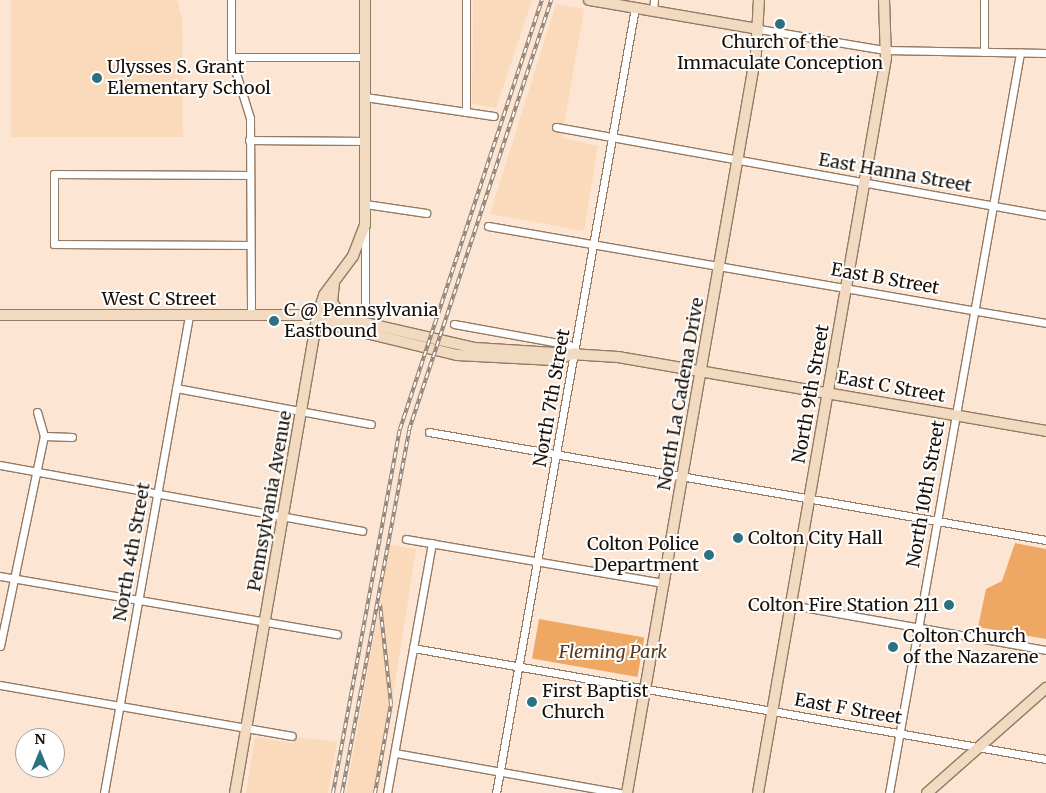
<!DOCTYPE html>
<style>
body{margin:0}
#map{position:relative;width:1046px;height:793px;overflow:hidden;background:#fce6d3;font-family:Merriweather,serif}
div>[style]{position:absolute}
.built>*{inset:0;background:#fbdabb}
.green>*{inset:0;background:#eea864;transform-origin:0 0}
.roads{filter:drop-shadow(1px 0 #937a64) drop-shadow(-1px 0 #937a64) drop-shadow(0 1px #937a64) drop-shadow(0 -1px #937a64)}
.street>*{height:7px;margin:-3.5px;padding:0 3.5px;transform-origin:3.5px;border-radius:3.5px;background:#fff}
.secondary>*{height:10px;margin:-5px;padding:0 5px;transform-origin:5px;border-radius:5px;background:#f1dac0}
.rail>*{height:4px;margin-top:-2px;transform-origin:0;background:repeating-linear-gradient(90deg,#fff 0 5.5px,#938375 0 11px);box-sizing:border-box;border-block:1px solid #938375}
.dots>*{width:14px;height:14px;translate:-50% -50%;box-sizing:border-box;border:2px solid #fff;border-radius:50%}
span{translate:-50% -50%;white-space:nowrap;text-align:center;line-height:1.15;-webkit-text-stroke:4px #fff;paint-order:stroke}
.poi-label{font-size:18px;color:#191008}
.left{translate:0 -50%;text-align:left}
.right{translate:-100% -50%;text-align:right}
.street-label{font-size:18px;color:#191008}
.park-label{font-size:18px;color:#573a1c;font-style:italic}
.north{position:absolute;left:15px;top:728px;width:50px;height:50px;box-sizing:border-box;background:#fff;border:1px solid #a39f9c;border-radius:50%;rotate:0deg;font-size:14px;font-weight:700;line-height:20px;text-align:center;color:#191008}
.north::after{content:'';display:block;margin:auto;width:18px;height:22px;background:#2c7180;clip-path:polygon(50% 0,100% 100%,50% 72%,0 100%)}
</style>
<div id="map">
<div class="built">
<i style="clip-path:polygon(11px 0,177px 0,182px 18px,183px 137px,11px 137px)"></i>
<i style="clip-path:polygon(473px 0,532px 0,496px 108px,472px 104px)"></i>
<i style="clip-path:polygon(556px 4px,584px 9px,562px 138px,598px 146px,584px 231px,490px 214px)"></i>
<i style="clip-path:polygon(390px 545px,416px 549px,378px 793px,346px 793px)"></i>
<i style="clip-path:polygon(255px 737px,294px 743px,296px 737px,337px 742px,328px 793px,246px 793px)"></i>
</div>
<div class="green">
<i style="clip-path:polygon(1015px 543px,1046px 549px,1046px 639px,978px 627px,986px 589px,1002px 581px)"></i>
<i style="left:539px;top:619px;width:107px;height:40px;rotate:10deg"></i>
</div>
<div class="roads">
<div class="street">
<i style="left:231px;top:0;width:57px;rotate:90deg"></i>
<i style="left:231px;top:57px;width:64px;rotate:72.7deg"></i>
<i style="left:250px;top:118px;width:198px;rotate:89.7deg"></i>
<i style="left:466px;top:0;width:112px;rotate:90deg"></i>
<i style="left:653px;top:11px;width:11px;rotate:-85deg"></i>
<i style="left:759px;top:29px;width:128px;rotate:9.5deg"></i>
<i style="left:885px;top:50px;width:161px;rotate:1.1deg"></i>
<i style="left:984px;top:52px;width:52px;rotate:-90deg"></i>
<i style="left:231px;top:57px;width:135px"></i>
<i style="left:365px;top:97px;width:130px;rotate:8.4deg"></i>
<i style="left:556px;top:127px;width:498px;rotate:10.2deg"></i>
<i style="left:249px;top:140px;width:117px;rotate:0.5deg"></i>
<i style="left:249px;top:175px;width:195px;rotate:-179.7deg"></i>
<i style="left:54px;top:174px;width:70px;rotate:90deg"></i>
<i style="left:54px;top:244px;width:195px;rotate:0.3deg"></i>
<i style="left:365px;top:204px;width:62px;rotate:8.4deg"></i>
<i style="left:488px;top:226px;width:566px;rotate:9.86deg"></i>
<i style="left:365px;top:230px;width:77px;rotate:90deg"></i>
<i style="left:454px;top:324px;width:117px;rotate:10.3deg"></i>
<i style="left:569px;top:345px;width:10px;rotate:53deg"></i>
<i style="left:176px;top:388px;width:198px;rotate:10.5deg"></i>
<i style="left:429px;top:432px;width:626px;rotate:9.93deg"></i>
<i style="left:44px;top:436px;width:28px;rotate:2deg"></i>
<i style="left:0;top:465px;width:368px;rotate:10.3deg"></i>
<i style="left:406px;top:539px;width:262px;rotate:9.7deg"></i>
<i style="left:0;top:576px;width:342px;rotate:9.8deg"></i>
<i style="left:791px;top:605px;width:259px;rotate:10deg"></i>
<i style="left:0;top:646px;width:215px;rotate:-78.2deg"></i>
<i style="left:44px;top:436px;width:25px;rotate:-106deg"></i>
<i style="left:413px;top:648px;width:643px;rotate:9.95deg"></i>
<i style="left:0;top:685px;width:296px;rotate:9.9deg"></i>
<i style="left:395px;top:753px;width:229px;rotate:10.1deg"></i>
<i style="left:104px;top:793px;width:485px;rotate:-79.9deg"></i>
<i style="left:387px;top:793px;width:254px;rotate:-79.8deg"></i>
<i style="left:496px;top:793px;width:797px;rotate:-79.96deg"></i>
<i style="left:889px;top:793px;width:752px;rotate:-79.96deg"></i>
</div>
<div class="secondary">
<i style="left:589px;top:0;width:172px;rotate:9.7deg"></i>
<i style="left:334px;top:283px;width:19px;rotate:96deg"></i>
<i style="left:332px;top:302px;width:19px;rotate:55deg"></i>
<i style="left:0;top:315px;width:330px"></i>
<i style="left:330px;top:315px;width:149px;rotate:12.8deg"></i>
<i style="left:475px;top:348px;width:143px;rotate:3.6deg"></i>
<i style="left:618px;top:357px;width:434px;rotate:9.8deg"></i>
<i style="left:317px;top:317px;width:22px;rotate:24deg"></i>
<i style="left:337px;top:326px;width:123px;rotate:13.6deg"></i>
<i style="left:457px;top:355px;width:97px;rotate:3deg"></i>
<i style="left:554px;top:360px;width:22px;rotate:-18deg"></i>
<i style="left:235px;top:793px;width:483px;rotate:-80.2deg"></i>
<i style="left:317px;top:317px;width:23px;rotate:-72deg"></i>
<i style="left:324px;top:295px;width:49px;rotate:-53.4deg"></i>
<i style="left:353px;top:256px;width:33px;rotate:-69deg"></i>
<i style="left:365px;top:225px;width:225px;rotate:-90deg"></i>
<i style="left:627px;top:793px;width:751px;rotate:-80.11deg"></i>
<i style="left:756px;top:53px;width:53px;rotate:-86.8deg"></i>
<i style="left:758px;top:793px;width:746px;rotate:-80.12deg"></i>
<i style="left:886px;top:58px;width:58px;rotate:-92deg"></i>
<i style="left:927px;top:793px;width:159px;rotate:-41.4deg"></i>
</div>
</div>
<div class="rail">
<i style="left:333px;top:793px;width:370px;rotate:-79.6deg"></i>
<i style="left:400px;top:429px;width:452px;rotate:-71.7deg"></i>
<i style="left:342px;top:793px;width:369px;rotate:-79.5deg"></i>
<i style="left:409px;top:430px;width:453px;rotate:-71.7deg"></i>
<i style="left:375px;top:793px;width:90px;rotate:-79.8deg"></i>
<i style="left:391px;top:704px;width:100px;rotate:-96.3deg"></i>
</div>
<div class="dots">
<i style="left:780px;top:24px;background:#2c7180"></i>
<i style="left:97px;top:78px;background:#2c7180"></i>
<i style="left:274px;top:321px;background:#2c7180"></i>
<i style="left:738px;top:538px;background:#2c7180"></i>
<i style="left:709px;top:555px;background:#2c7180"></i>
<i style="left:949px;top:605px;background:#2c7180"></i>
<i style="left:893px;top:647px;background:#2c7180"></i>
<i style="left:532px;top:702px;background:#2c7180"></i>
</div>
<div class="poi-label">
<span style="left:780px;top:53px">Church of the<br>Immaculate Conception</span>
<span class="left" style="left:107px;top:78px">Ulysses S. Grant<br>Elementary School</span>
<span class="left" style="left:284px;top:321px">C @ Pennsylvania<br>Eastbound</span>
<span class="left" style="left:748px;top:538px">Colton City Hall</span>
<span class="right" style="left:699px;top:555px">Colton Police<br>Department</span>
<span class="right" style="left:939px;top:605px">Colton Fire Station 211</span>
<span class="left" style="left:903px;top:647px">Colton Church<br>of the Nazarene</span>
<span class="left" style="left:542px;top:702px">First Baptist<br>Church</span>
</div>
<div class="street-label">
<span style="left:895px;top:173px;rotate:10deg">East Hanna Street</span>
<span style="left:885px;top:279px;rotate:10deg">East B Street</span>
<span style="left:159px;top:299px">West C Street</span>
<span style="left:891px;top:387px;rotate:10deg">East C Street</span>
<span style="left:681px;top:394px;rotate:-80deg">North La Cadena Drive</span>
<span style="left:811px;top:394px;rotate:-80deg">North 9th Street</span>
<span style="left:552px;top:398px;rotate:-80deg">North 7th Street</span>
<span style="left:926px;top:494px;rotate:-80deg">North 10th Street</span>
<span style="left:270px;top:501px;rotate:-80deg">Pennsylvania Avenue</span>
<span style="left:132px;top:552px;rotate:-80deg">North 4th Street</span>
<span style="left:848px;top:709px;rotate:10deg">East F Street</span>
</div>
<div class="park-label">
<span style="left:613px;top:652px">Fleming Park</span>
</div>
<div class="north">N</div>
</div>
